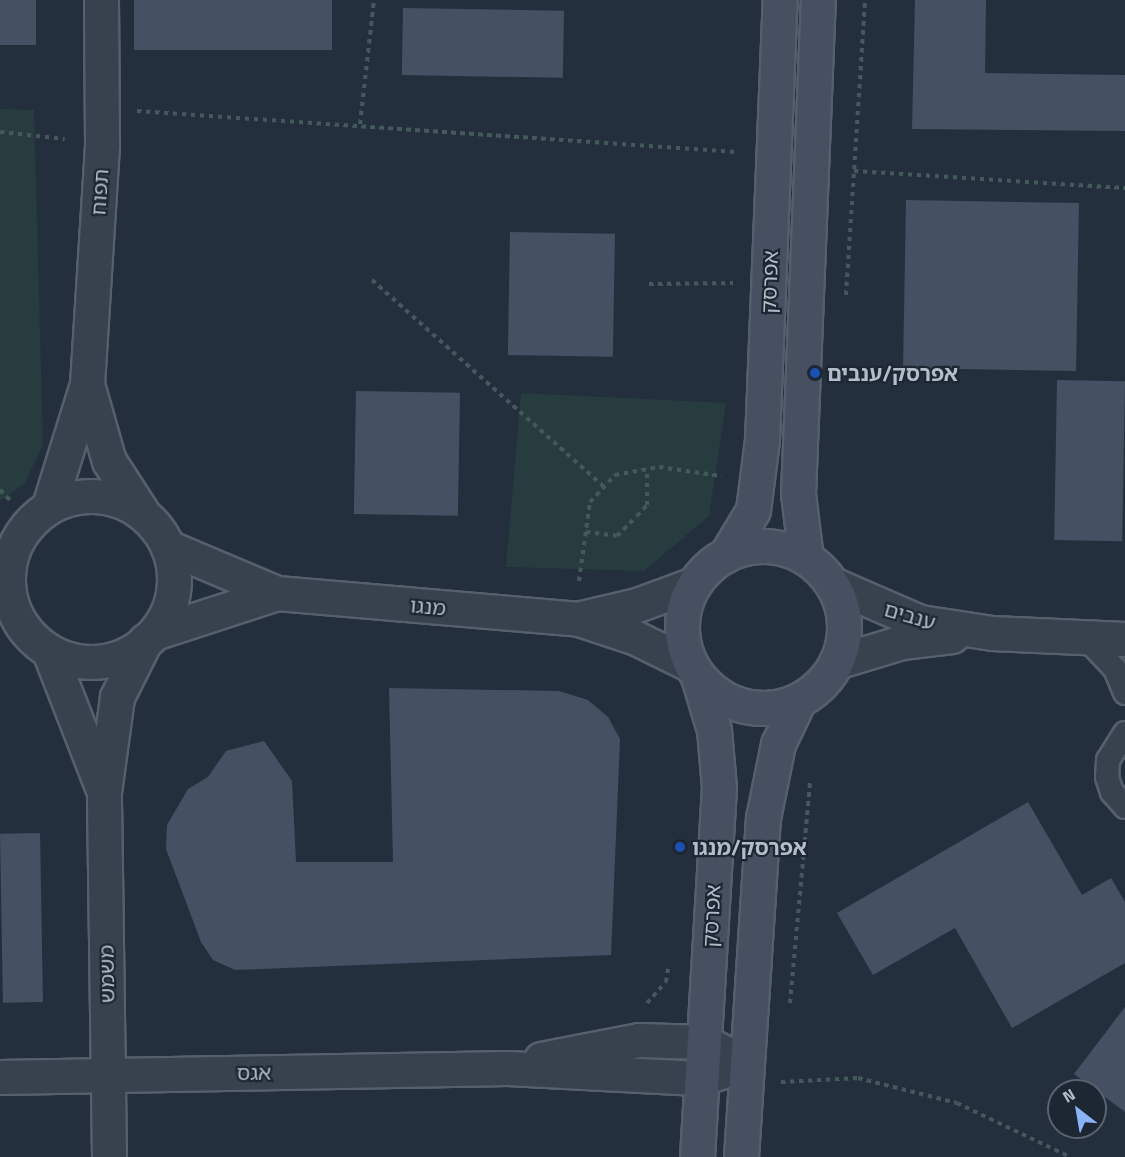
<!DOCTYPE html>
<meta charset="utf-8">
<style>
body{margin:0}
#map{position:relative;width:1125px;height:1157px;overflow:hidden;background:#242f3e;font-family:"Titillium Web","Noto Sans Hebrew",sans-serif}
div>[style]{position:absolute}
.green>*{inset:0;background:#263c3f}
.building>*{inset:0;background:#455162;transform-origin:0 0}
.path>*{height:4px;margin-top:-2px;transform-origin:0;background:repeating-linear-gradient(90deg,#44595c 0 4.5px,transparent 0 9px)}
.roads{filter:drop-shadow(2px 0 #565f6c) drop-shadow(-2px 0 #565f6c) drop-shadow(0 2px #565f6c) drop-shadow(0 -2px #565f6c)}
.lane>*{height:22px;margin:-11px;padding:0 11px;transform-origin:11px;border-radius:11px;background:#38414e}
.street>*{height:33px;margin:-16.5px;padding:0 16.5px;transform-origin:16.5px;border-radius:16.5px;background:#38414e}
.street>.ring{margin:-16.5px;padding:0;box-sizing:content-box;background:none;border:33px solid #38414e;border-radius:50%}
.secondary>*{height:33px;margin:-16.5px;padding:0 16.5px;transform-origin:16.5px;border-radius:16.5px;background:#465061}
.secondary>.ring{margin:-16.5px;padding:0;box-sizing:content-box;background:none;border:33px solid #465061;border-radius:50%}
.dots>*{width:16px;height:16px;translate:-50% -50%;box-sizing:border-box;border:3px solid #1d2633;border-radius:50%}
span{translate:-50% -50%;white-space:nowrap;text-align:center;line-height:1.15;-webkit-text-stroke:4.5px #1d2633;paint-order:stroke}
.street-label{font-size:21px;color:#b4bcc9}
.poi-label{font-size:21px;color:#b4bcc9;font-weight:700}
.left{translate:0 -50%;text-align:left}
.north{position:absolute;left:1047px;top:1079px;width:60px;height:60px;box-sizing:border-box;background:#1d2633;border:2px solid #59626f;border-radius:50%;rotate:329deg;font-size:16px;font-weight:700;line-height:24px;text-align:center;color:#b4bcc9}
.north::after{content:'';display:block;margin:auto;width:21px;height:27px;background:#8ab4f8;clip-path:polygon(50% 0,100% 100%,50% 72%,0 100%)}
</style>
<div id="map">
<div class="green">
<i style="clip-path:polygon(0 109px,34px 110px,43px 445px,24px 484px,0 501px)"></i>
<i style="clip-path:polygon(521px 393px,726px 403px,709px 516px,644px 571px,506px 567px)"></i>
</div>
<div class="building">
<i style="left:0;top:0;width:36px;height:45px"></i>
<i style="left:134px;top:0;width:198px;height:50px"></i>
<i style="clip-path:polygon(915px 0,986px 0,985px 73px,1125px 75px,1125px 131px,912px 129px)"></i>
<i style="left:403px;top:8px;width:161px;height:67px;rotate:1deg"></i>
<i style="left:906px;top:200px;width:173px;height:168px;rotate:1deg"></i>
<i style="left:510px;top:232px;width:105px;height:123px;rotate:1deg"></i>
<i style="left:1057px;top:380px;width:68px;height:160px;rotate:1deg"></i>
<i style="left:356px;top:391px;width:104px;height:123px;rotate:1deg"></i>
<i style="clip-path:polygon(389px 688px,559px 691px,588px 700px,608px 717px,620px 739px,611px 955px,235px 970px,213px 960px,201px 942px,166px 849px,167px 825px,188px 789px,208px 777px,226px 751px,264px 741px,292px 781px,296px 862px,393px 862px)"></i>
<i style="clip-path:polygon(1028px 802px,1082px 895px,1111px 878px,1125px 902px,1125px 963px,1012px 1028px,955px 928px,873px 975px,837px 913px)"></i>
<i style="left:40px;top:833px;width:169px;height:40px;rotate:89deg"></i>
<i style="clip-path:polygon(1125px 1007px,1125px 1112px,1074px 1074px)"></i>
</div>
<div class="path">
<i style="left:137px;top:111px;width:601px;rotate:3.91deg"></i>
<i style="left:360px;top:124px;width:125px;rotate:-83.6deg"></i>
<i style="left:0;top:132px;width:65px;rotate:6.1deg"></i>
<i style="left:854px;top:171px;width:272px;rotate:3.6deg"></i>
<i style="left:372px;top:280px;width:311px;rotate:41.7deg"></i>
<i style="left:649px;top:284px;width:84px;rotate:-0.7deg"></i>
<i style="left:846px;top:295px;width:296px;rotate:-86.3deg"></i>
<i style="left:0;top:490px;width:17px;rotate:45deg"></i>
<i style="left:586px;top:532px;width:31px;rotate:7deg"></i>
<i style="left:617px;top:536px;width:28px;rotate:-45deg"></i>
<i style="left:637px;top:516px;width:15px;rotate:-48deg"></i>
<i style="left:647px;top:505px;width:36px;rotate:-90deg"></i>
<i style="left:579px;top:581px;width:80px;rotate:-82.1deg"></i>
<i style="left:590px;top:502px;width:37px;rotate:-47deg"></i>
<i style="left:615px;top:475px;width:45px;rotate:-10.3deg"></i>
<i style="left:659px;top:467px;width:63px;rotate:8.3deg"></i>
<i style="left:647px;top:1003px;width:28px;rotate:-48deg"></i>
<i style="left:666px;top:982px;width:18px;rotate:-81deg"></i>
<i style="left:790px;top:1003px;width:221px;rotate:-84.8deg"></i>
<i style="left:781px;top:1082px;width:77px;rotate:-3deg"></i>
<i style="left:858px;top:1078px;width:102px;rotate:14.2deg"></i>
<i style="left:957px;top:1103px;width:125px;rotate:25.5deg"></i>
</div>
<div class="roads">
<div class="lane">
<i style="left:1085px;top:637px;width:44px;rotate:46.8deg"></i>
<i style="left:1115px;top:669px;width:26px;rotate:67deg"></i>
<i style="left:1125px;top:733px;width:32px;rotate:122deg"></i>
<i style="left:1108px;top:760px;width:17px;rotate:93deg"></i>
<i style="left:1107px;top:777px;width:16px;rotate:72deg"></i>
<i style="left:1112px;top:792px;width:20px;rotate:49deg"></i>
</div>
<div class="street">
<i style="left:87px;top:384px;width:80px;rotate:74.1deg"></i>
<i style="left:109px;top:461px;width:61px;rotate:57.1deg"></i>
<i class="ring" style="left:8px;top:496px;width:133px;height:133px"></i>
<i style="left:49px;top:506px;width:128px;rotate:-72.7deg"></i>
<i style="left:87px;top:384px;width:241px;rotate:-86.4deg"></i>
<i style="left:102px;top:143px;width:143px;rotate:-90.4deg"></i>
<i style="left:168px;top:547px;width:118px;rotate:22.9deg"></i>
<i style="left:277px;top:593px;width:303px;rotate:4.9deg"></i>
<i style="left:579px;top:619px;width:60px;rotate:18.4deg"></i>
<i style="left:636px;top:638px;width:61px;rotate:26.1deg"></i>
<i style="left:832px;top:584px;width:96px;rotate:23.4deg"></i>
<i style="left:920px;top:622px;width:73px;rotate:8.7deg"></i>
<i style="left:992px;top:633px;width:133px;rotate:2.6deg"></i>
<i style="left:581px;top:618px;width:57px;rotate:-13.1deg"></i>
<i style="left:637px;top:605px;width:61px;rotate:-20.2deg"></i>
<i style="left:154px;top:633px;width:129px;rotate:-18deg"></i>
<i style="left:49px;top:651px;width:146px;rotate:68.7deg"></i>
<i style="left:836px;top:662px;width:69px;rotate:-16.9deg"></i>
<i style="left:902px;top:642px;width:50px;rotate:-6.8deg"></i>
<i style="left:541px;top:1059px;width:100px;rotate:-11deg"></i>
<i style="left:639px;top:1040px;width:65px;rotate:1.8deg"></i>
<i style="left:704px;top:1042px;width:29px;rotate:27deg"></i>
<i style="left:0;top:1077px;width:508px;rotate:-1.01deg"></i>
<i style="left:508px;top:1068px;width:194px;rotate:3deg"></i>
<i style="left:702px;top:1078px;width:47px;rotate:-18.4deg"></i>
<i style="left:109px;top:1157px;width:365px;rotate:-90.8deg"></i>
<i style="left:104px;top:792px;width:96px;rotate:-82.2deg"></i>
<i style="left:117px;top:697px;width:63px;rotate:-63.4deg"></i>
</div>
<div class="secondary">
<i class="ring" style="left:682px;top:546px;width:129px;height:129px"></i>
<i style="left:726px;top:555px;width:52px;rotate:-59deg"></i>
<i style="left:753px;top:510px;width:71px;rotate:-82.7deg"></i>
<i style="left:762px;top:440px;width:440px;rotate:-87.7deg"></i>
<i style="left:806px;top:558px;width:64px;rotate:-97.1deg"></i>
<i style="left:798px;top:494px;width:494px;rotate:-87.7deg"></i>
<i style="left:697px;top:1157px;width:370px;rotate:-86.6deg"></i>
<i style="left:719px;top:788px;width:58px;rotate:-94.9deg"></i>
<i style="left:714px;top:730px;width:55px;rotate:-106.8deg"></i>
<i style="left:741px;top:1157px;width:340px;rotate:-86.3deg"></i>
<i style="left:763px;top:818px;width:76px;rotate:-78.5deg"></i>
<i style="left:778px;top:744px;width:49px;rotate:-64.5deg"></i>
</div>
</div>
<div class="dots">
<i style="left:815px;top:373px;background:#1a4fb4"></i>
<i style="left:680px;top:847px;background:#1a4fb4"></i>
</div>
<div class="street-label">
<span style="left:99px;top:192px;rotate:-86deg">תפוח</span>
<span style="left:769px;top:282px;rotate:-88deg">אפרסק</span>
<span style="left:428px;top:606px;rotate:5deg">מנגו</span>
<span style="left:910px;top:615px;rotate:16deg">ענבים</span>
<span style="left:711px;top:916px;rotate:-87deg">אפרסק</span>
<span style="left:106px;top:974px;rotate:-91deg">משמש</span>
<span style="left:254px;top:1072px;rotate:-1deg">אגס</span>
</div>
<div class="poi-label">
<span class="left" style="left:827px;top:373px">אפרסק/ענבים</span>
<span class="left" style="left:692px;top:847px">אפרסק/מנגו</span>
</div>
<div class="north">N</div>
</div>
